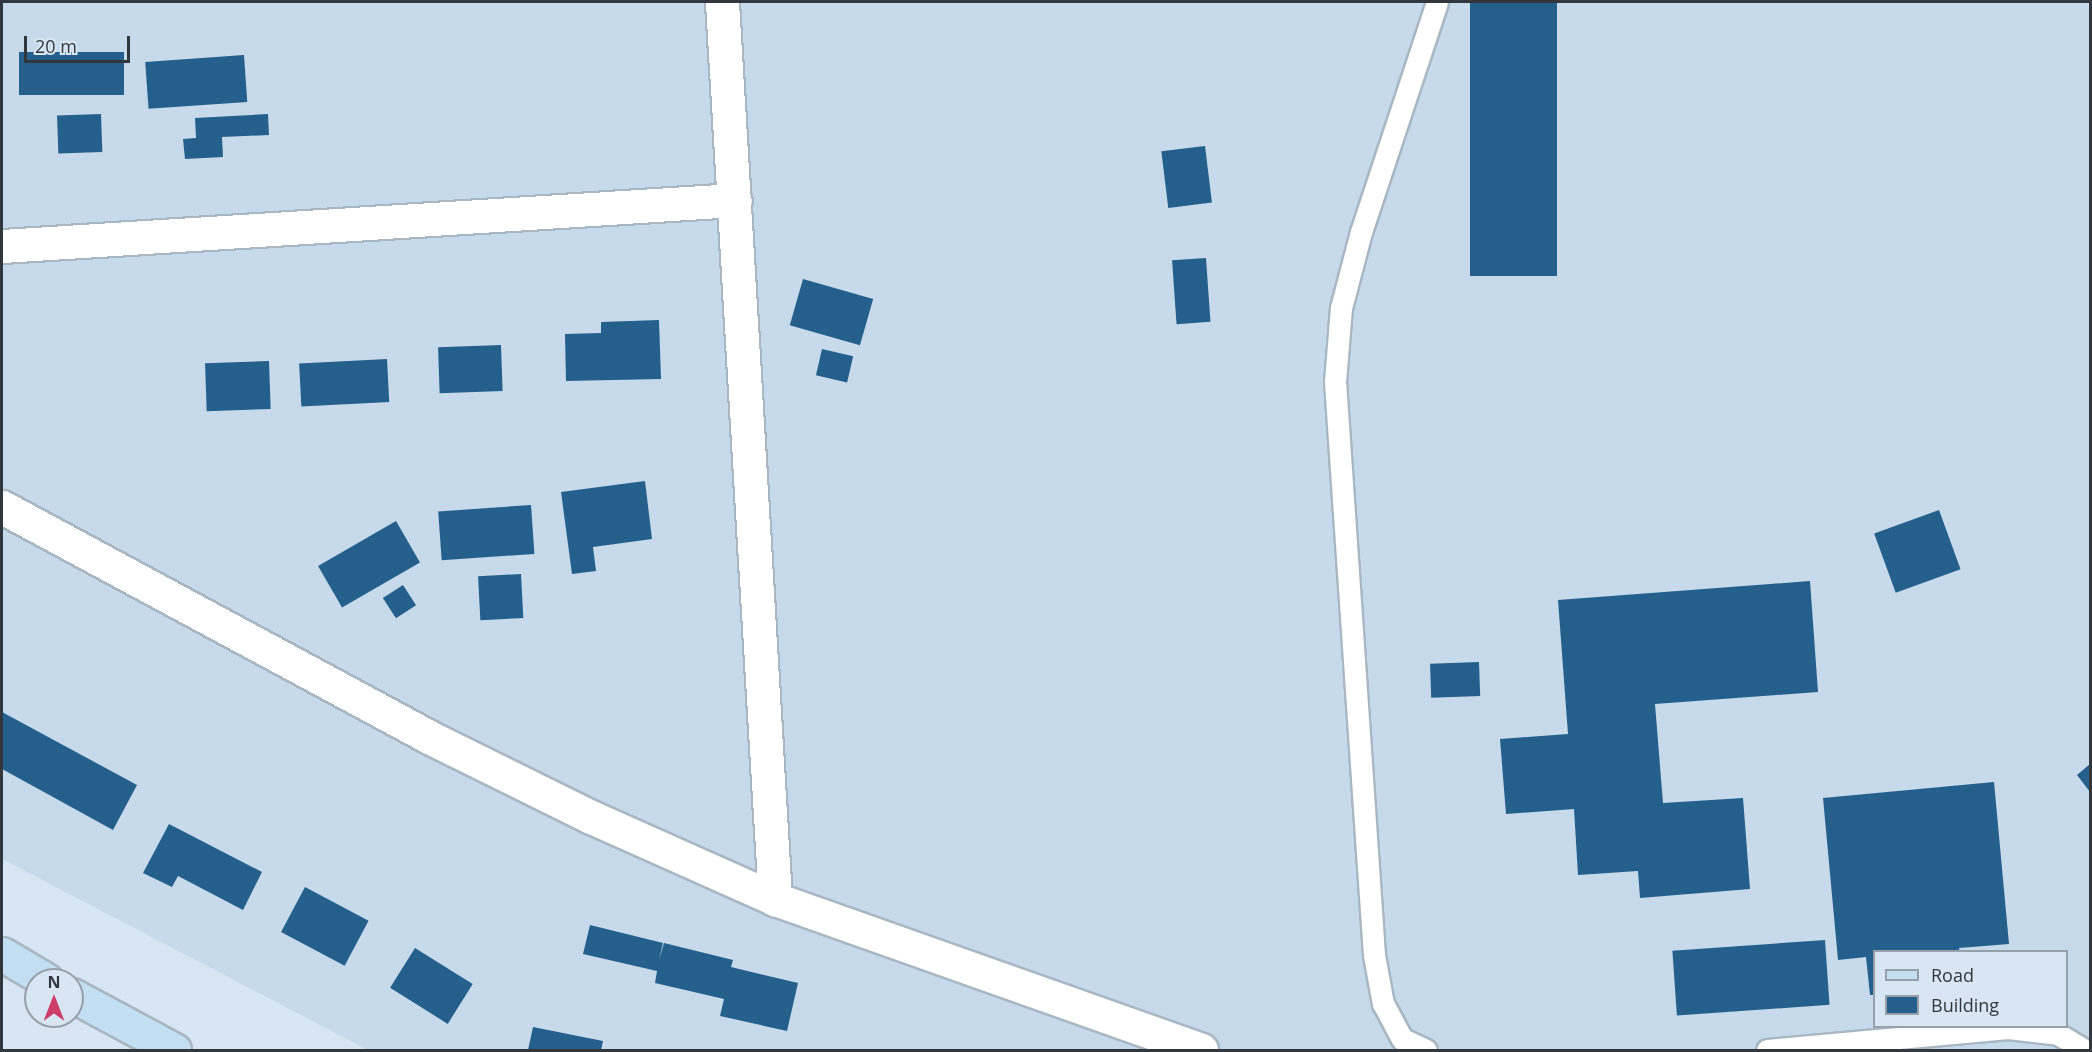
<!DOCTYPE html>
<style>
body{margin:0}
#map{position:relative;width:2092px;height:1052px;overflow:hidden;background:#d8e6f3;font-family:"Open Sans",sans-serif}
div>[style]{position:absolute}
.built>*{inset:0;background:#c6daeb}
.building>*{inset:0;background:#25608c;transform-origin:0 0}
.roads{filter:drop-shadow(2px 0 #a9b7c2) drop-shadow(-2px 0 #a9b7c2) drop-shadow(0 2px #a9b7c2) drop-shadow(0 -2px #a9b7c2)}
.service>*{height:21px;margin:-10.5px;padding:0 10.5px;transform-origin:10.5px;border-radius:10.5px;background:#fff}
.minor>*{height:33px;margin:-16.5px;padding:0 16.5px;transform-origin:16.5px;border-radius:16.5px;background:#fff}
.secondary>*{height:33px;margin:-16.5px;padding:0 16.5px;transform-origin:16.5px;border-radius:16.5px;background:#c2dff4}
span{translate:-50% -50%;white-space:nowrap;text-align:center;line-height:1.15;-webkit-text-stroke:6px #d8e6f3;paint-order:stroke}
.frame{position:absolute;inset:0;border:3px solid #31373c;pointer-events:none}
.legend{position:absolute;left:1873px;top:950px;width:195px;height:78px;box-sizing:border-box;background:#d8e6f3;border:2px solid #95a0aa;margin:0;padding:8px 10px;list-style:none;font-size:18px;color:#31373c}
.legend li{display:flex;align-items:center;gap:12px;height:30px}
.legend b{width:30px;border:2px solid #95a0aa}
.north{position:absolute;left:24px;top:968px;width:60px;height:60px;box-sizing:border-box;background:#d8e6f3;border:2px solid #95a0aa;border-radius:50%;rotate:0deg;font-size:16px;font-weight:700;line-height:24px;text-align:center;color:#31373c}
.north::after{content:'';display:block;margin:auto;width:21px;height:27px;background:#cc3e68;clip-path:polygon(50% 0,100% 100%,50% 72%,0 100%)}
.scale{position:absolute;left:24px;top:36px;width:106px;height:27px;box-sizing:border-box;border:3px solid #31373c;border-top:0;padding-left:8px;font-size:18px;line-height:21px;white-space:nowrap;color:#31373c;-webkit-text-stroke:4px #d8e6f3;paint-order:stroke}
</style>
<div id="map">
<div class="built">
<i style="clip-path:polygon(evenodd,2px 2px,2090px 2px,2090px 1050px,368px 1050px,2px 859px,2px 2px,1874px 952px,2066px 952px,2066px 1026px,1874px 1026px,1874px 952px)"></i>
</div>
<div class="building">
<i style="left:1470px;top:2px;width:87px;height:274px"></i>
<i style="left:19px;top:52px;width:105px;height:43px"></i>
<i style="left:244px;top:55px;width:47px;height:99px;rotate:86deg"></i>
<i style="left:101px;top:114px;width:38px;height:44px;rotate:88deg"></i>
<i style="clip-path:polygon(268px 114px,269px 135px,222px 137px,223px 157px,185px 159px,183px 139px,196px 138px,195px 118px)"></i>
<i style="left:1205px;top:146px;width:57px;height:44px;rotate:83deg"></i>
<i style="left:1206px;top:258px;width:64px;height:34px;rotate:86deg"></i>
<i style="left:803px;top:279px;width:73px;height:48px;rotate:16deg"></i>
<i style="clip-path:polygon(659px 320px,661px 379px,566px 381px,565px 334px,601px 333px,601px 322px)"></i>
<i style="left:501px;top:345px;width:46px;height:63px;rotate:88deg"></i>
<i style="left:822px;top:349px;width:32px;height:27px;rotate:13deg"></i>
<i style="left:387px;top:359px;width:43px;height:88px;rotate:87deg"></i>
<i style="left:269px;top:361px;width:48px;height:64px;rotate:88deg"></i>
<i style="clip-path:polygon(645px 481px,652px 539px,593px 547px,596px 571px,572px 574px,561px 492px)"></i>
<i style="left:531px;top:505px;width:49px;height:93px;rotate:86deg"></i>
<i style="left:1939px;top:510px;width:63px;height:69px;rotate:70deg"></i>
<i style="left:396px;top:521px;width:48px;height:90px;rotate:60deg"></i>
<i style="left:521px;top:574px;width:44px;height:43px;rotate:87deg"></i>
<i style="clip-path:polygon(1810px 581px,1818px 692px,1655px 704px,1663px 803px,1743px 798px,1750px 889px,1640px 898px,1638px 871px,1578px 875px,1574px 809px,1506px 814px,1500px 739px,1568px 734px,1558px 600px)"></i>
<i style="left:403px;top:585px;width:24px;height:24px;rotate:57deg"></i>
<i style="left:1479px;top:662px;width:34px;height:49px;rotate:88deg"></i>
<i style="clip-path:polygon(2px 712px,137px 785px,113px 830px,2px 769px)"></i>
<i style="clip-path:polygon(2090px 764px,2090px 792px,2077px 775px)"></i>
<i style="clip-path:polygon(1994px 782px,2009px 944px,1959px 948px,1960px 952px,1874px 952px,1874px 995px,1870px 995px,1866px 957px,1838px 960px,1823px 798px)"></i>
<i style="clip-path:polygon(169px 824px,262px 872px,243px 910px,178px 876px,172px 887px,143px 873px)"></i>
<i style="left:305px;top:887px;width:72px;height:51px;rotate:28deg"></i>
<i style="clip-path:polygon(590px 925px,663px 943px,659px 960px,664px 943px,733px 960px,731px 967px,798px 983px,787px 1031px,720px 1016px,724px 999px,655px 983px,657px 971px,583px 954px)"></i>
<i style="left:1825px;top:940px;width:65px;height:153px;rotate:86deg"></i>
<i style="left:415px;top:948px;width:68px;height:47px;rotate:32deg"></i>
<i style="clip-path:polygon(533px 1027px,603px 1041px,601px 1050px,528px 1050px)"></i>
</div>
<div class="roads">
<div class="service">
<i style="left:1426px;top:1050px;width:26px;rotate:-155deg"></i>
<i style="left:1402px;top:1039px;width:40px;rotate:-118deg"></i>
<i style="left:1383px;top:1004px;width:50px;rotate:-100.4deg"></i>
<i style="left:1374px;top:955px;width:574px;rotate:-93.89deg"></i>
<i style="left:1335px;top:382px;width:74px;rotate:-85.4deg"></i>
<i style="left:1341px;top:308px;width:79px;rotate:-75.3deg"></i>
<i style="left:1361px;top:232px;width:242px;rotate:-71.7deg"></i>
<i style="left:1767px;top:1050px;width:242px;rotate:-5.2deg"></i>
<i style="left:2008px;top:1028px;width:50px;rotate:6.8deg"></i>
<i style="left:2058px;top:1034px;width:31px;rotate:31deg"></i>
</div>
<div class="minor">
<i style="left:722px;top:2px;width:899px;rotate:86.62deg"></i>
<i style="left:2px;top:246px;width:734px;rotate:-3.59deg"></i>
<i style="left:2px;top:507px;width:485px;rotate:28.3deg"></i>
<i style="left:429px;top:737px;width:181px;rotate:26.3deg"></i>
<i style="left:591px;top:817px;width:201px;rotate:24deg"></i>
<i style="left:775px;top:899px;width:452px;rotate:19.5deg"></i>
</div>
<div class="secondary">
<i style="left:2px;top:954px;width:51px;rotate:30.6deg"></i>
<i style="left:72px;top:995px;width:116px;rotate:28.3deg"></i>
</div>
</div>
<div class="frame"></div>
<ul class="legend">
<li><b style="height:8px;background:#c2dff4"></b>Road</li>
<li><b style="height:16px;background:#25608c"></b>Building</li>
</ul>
<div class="north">N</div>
<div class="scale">20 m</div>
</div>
